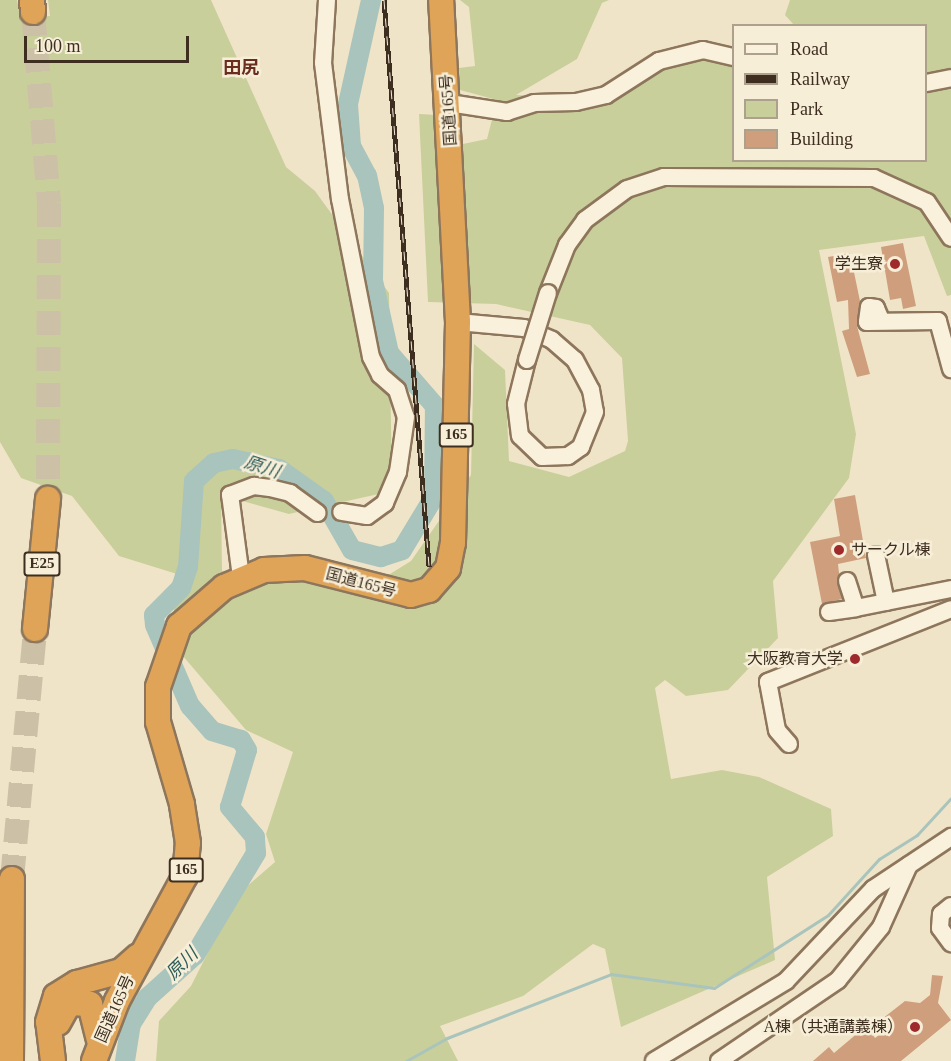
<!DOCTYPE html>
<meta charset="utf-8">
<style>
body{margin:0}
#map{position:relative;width:951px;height:1061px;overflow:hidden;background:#f0e4c8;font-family:"Times New Roman","Noto Sans JP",serif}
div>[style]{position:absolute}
.green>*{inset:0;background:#c9cf9b}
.stream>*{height:3px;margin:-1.5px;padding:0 1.5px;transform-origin:1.5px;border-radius:1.5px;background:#a9c4bc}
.river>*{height:20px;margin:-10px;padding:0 10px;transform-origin:10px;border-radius:10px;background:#a9c4bc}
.building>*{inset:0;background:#cf9f7d}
.highway-tunnel>*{height:24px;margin-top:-12px;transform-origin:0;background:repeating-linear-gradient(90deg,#ccc0a6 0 24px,transparent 0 36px)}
.roads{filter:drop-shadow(2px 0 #8d765c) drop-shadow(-2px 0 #8d765c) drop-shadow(0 2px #8d765c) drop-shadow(0 -2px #8d765c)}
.minor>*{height:16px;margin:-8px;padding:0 8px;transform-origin:8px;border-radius:8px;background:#faf1dc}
.highway>*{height:24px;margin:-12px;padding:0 12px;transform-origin:12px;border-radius:12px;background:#e0a458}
.rail>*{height:5px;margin-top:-2.5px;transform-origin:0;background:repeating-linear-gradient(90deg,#f7eed8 0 9px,#3d2e20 0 18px);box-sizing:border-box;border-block:2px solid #3d2e20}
.bridges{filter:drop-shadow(2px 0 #8d765c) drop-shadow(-2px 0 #8d765c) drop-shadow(0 2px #8d765c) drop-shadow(0 -2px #8d765c)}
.minor-bridge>*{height:16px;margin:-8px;padding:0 8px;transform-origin:8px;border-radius:8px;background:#faf1dc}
.dots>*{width:16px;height:16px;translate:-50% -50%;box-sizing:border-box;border:3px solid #f7eed8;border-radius:50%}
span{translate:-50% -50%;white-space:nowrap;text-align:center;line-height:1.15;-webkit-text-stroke:5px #f7eed8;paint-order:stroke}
.shield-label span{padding:2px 4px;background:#f7eed8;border:2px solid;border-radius:4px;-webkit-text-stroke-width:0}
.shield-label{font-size:15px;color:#3d2e20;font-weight:700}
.street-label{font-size:16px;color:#3d2e20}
.poi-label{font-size:16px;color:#3d2e20}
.right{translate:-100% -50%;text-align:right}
.left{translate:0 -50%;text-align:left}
.neighbourhood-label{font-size:18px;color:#6b2e1e;font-weight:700}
.water-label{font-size:18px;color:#2f5d5a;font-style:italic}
.legend{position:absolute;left:732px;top:24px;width:195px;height:138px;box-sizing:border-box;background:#f7eed8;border:2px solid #ada18e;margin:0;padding:8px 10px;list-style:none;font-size:18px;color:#3d2e20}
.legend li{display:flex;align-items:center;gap:12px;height:30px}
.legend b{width:30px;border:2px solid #ada18e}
.scale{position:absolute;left:24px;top:36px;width:165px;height:27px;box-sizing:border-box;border:3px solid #3d2e20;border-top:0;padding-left:8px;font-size:18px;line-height:21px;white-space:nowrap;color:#3d2e20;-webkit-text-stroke:4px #f7eed8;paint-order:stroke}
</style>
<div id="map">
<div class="green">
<i style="clip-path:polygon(0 0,17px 0,21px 18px,50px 16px,48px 0,211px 0,286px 167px,315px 191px,389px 293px,392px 491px,289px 514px,221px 495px,222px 571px,390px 574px,411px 561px,471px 475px,474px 344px,505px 370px,509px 461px,569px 477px,625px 451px,628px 441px,622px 358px,590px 325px,496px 304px,428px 302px,419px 114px,438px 115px,458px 145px,487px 139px,497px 100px,460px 90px,459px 68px,475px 66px,469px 7px,460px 0,609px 0,602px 3px,577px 59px,516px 95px,598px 98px,633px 76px,703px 50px,733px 57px,734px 160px,926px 160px,926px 26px,794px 25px,785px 15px,790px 0,951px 0,951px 295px,947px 296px,924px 236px,819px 250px,856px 434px,849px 478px,773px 581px,778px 638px,728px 690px,686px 696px,665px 680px,655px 688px,671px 779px,722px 770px,759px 777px,831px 809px,833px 836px,767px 877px,775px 960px,621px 1027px,605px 949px,593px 944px,523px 996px,440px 1026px,458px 1061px,156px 1061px,159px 1021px,191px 986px,237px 895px,275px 862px,266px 834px,293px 752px,246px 730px,171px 642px,177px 574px,119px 556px,72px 496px,21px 478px,0 442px)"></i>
</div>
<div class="stream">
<i style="left:406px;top:1061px;width:47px;rotate:-29.3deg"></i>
<i style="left:447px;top:1038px;width:176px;rotate:-21.3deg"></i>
<i style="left:611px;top:974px;width:104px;rotate:7.7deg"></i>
<i style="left:714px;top:988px;width:135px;rotate:-32.6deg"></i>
<i style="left:828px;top:915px;width:76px;rotate:-47.7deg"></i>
<i style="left:879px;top:859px;width:45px;rotate:-32.3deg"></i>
<i style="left:917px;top:835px;width:50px;rotate:-47.4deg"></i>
</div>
<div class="river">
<i style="left:125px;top:1061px;width:37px;rotate:-81deg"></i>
<i style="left:131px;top:1024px;width:31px;rotate:-58deg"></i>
<i style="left:147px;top:998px;width:64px;rotate:-41.9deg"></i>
<i style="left:195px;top:955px;width:119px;rotate:-59.1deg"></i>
<i style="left:256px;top:853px;width:16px;rotate:-94deg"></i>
<i style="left:255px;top:837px;width:39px;rotate:-130deg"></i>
<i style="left:230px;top:807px;width:59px;rotate:-73.4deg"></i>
<i style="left:247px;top:750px;width:12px;rotate:-121deg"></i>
<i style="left:241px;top:740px;width:30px;rotate:-163deg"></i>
<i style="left:212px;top:731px;width:33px;rotate:-131deg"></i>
<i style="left:190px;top:706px;width:88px;rotate:-113.4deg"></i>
<i style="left:155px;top:625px;width:10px;rotate:-96deg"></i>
<i style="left:154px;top:615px;width:38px;rotate:-45deg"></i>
<i style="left:181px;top:588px;width:22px;rotate:-72deg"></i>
<i style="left:188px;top:567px;width:86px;rotate:-86deg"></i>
<i style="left:194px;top:481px;width:27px;rotate:-42deg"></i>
<i style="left:214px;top:463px;width:19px;rotate:-12deg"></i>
<i style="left:233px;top:459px;width:47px;rotate:12.3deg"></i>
<i style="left:279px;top:469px;width:55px;rotate:35.4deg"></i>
<i style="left:324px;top:501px;width:56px;rotate:60.3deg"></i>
<i style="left:352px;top:550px;width:30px;rotate:14deg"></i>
<i style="left:381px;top:557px;width:22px;rotate:-18deg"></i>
<i style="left:402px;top:550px;width:62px;rotate:-58.9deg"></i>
<i style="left:434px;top:497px;width:91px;rotate:-89.4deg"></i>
<i style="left:435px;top:406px;width:70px;rotate:-131deg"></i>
<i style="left:389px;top:353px;width:74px;rotate:-102.5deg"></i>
<i style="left:373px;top:281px;width:73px;rotate:-89.2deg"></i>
<i style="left:374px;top:208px;width:33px;rotate:-102deg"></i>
<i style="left:367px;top:176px;width:34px;rotate:-118deg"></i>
<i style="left:351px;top:146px;width:42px;rotate:-94.1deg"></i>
<i style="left:348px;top:104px;width:107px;rotate:-77.5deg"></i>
</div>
<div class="building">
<i style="clip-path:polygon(903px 243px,916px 306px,903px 309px,901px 298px,890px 300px,881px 247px)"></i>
<i style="clip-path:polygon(850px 253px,860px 301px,857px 326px,870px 374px,857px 377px,842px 331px,849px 329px,848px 300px,837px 302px,828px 257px)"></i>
<i style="clip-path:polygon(855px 495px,866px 558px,838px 564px,842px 599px,822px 604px,810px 542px,840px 536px,834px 499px)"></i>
<i style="clip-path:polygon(932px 975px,943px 976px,938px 1003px,951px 1020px,901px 1061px,813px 1061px,829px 1047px,834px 1053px,866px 1026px,875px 1038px,889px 1028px,882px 1019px,905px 1001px,920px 1003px,930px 995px)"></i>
</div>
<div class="highway-tunnel">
<i style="left:33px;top:12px;width:192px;rotate:85.2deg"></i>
<i style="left:49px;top:203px;width:296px;rotate:90.2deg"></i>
<i style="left:12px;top:879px;width:251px;rotate:-84.7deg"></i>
</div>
<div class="roads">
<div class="minor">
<i style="left:327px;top:0;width:63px;rotate:93.6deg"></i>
<i style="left:323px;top:63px;width:137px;rotate:82.9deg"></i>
<i style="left:340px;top:199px;width:161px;rotate:78.9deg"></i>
<i style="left:371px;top:357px;width:20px;rotate:63deg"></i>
<i style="left:380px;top:375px;width:23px;rotate:41deg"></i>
<i style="left:397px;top:390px;width:28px;rotate:72deg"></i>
<i style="left:406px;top:417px;width:56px;rotate:98.3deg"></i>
<i style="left:398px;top:472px;width:34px;rotate:113deg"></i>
<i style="left:385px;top:503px;width:22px;rotate:144deg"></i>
<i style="left:367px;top:516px;width:26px;rotate:-171deg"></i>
<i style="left:926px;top:83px;width:25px;rotate:-11deg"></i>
<i style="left:449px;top:103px;width:59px;rotate:8.8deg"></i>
<i style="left:507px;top:112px;width:28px;rotate:-18deg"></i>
<i style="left:534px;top:103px;width:42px;rotate:-1.4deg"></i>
<i style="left:576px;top:102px;width:31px;rotate:-13deg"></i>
<i style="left:606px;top:95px;width:63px;rotate:-32.7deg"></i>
<i style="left:659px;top:61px;width:45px;rotate:-14deg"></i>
<i style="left:703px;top:50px;width:32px;rotate:13deg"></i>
<i style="left:548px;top:293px;width:52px;rotate:-68.4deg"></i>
<i style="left:567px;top:245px;width:31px;rotate:-54deg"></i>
<i style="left:585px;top:220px;width:52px;rotate:-36.4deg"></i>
<i style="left:627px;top:189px;width:39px;rotate:-18deg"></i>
<i style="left:664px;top:177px;width:210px;rotate:0.3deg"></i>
<i style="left:874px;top:178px;width:58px;rotate:24.4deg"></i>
<i style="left:927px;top:202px;width:43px;rotate:56.3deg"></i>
<i style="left:881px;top:320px;width:13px;rotate:-113deg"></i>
<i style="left:876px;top:308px;width:7px;rotate:-172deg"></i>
<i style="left:869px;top:307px;width:15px;rotate:98deg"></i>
<i style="left:867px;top:322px;width:71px;rotate:-0.8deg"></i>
<i style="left:938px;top:321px;width:50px;rotate:74.8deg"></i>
<i style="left:458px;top:322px;width:66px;rotate:5.2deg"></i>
<i style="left:524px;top:328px;width:30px;rotate:23deg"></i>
<i style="left:552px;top:340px;width:30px;rotate:41deg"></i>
<i style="left:575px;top:360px;width:34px;rotate:62deg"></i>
<i style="left:591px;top:390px;width:22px;rotate:80deg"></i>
<i style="left:595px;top:412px;width:38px;rotate:112deg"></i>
<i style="left:581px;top:447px;width:16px;rotate:145deg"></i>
<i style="left:568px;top:456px;width:26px;rotate:178deg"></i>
<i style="left:542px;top:457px;width:30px;rotate:-136deg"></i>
<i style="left:520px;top:436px;width:32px;rotate:-97deg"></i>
<i style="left:516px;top:404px;width:45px;rotate:-76deg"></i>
<i style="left:876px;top:555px;width:48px;rotate:78deg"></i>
<i style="left:241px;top:577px;width:83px;rotate:-97.6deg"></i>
<i style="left:230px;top:495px;width:26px;rotate:-21deg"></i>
<i style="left:254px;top:486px;width:16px;rotate:7deg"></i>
<i style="left:270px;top:488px;width:21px;rotate:14deg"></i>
<i style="left:290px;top:493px;width:34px;rotate:36deg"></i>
<i style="left:847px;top:581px;width:28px;rotate:72deg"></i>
<i style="left:856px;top:608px;width:97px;rotate:-11.3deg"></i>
<i style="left:829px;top:612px;width:27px;rotate:-8deg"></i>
<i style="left:789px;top:744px;width:18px;rotate:-131deg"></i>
<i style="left:777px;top:730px;width:49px;rotate:-100.6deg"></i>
<i style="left:768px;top:682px;width:197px;rotate:-21.7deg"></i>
<i style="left:951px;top:906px;width:13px;rotate:141deg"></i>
<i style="left:941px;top:914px;width:14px;rotate:94deg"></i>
<i style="left:940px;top:928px;width:19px;rotate:54deg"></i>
<i style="left:654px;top:1061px;width:154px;rotate:-31.2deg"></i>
<i style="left:786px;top:981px;width:127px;rotate:-46.6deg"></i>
<i style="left:873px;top:889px;width:94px;rotate:-33.7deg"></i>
<i style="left:719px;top:1061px;width:144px;rotate:-34.2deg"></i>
<i style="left:838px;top:980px;width:68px;rotate:-50.9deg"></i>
<i style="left:881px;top:927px;width:68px;rotate:-65.7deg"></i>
</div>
<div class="highway">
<i style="left:32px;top:0;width:12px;rotate:85deg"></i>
<i style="left:35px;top:629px;width:131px;rotate:-84.3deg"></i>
<i style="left:58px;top:1023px;width:23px;rotate:-61deg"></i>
<i style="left:69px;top:1003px;width:21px;rotate:3deg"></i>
<i style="left:90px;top:1004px;width:37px;rotate:76deg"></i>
<i style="left:11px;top:1061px;width:182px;rotate:-89.7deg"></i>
<i style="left:53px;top:1061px;width:39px;rotate:-97deg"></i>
<i style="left:48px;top:1022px;width:27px;rotate:-73deg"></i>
<i style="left:56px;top:996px;width:25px;rotate:-32deg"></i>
<i style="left:77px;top:983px;width:46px;rotate:-15.3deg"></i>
<i style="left:121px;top:971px;width:23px;rotate:-41deg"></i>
<i style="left:94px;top:1061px;width:64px;rotate:-69deg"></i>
<i style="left:117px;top:1001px;width:142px;rotate:-61.5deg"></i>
<i style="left:185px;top:876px;width:33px;rotate:-85deg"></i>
<i style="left:188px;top:843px;width:39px;rotate:-99deg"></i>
<i style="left:182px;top:804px;width:85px;rotate:-106.3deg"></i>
<i style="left:158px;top:722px;width:35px;rotate:-90deg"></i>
<i style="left:158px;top:687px;width:65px;rotate:-71deg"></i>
<i style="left:179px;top:626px;width:60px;rotate:-40.9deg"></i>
<i style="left:224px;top:587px;width:43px;rotate:-23deg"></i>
<i style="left:264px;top:570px;width:41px;rotate:-2.8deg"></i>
<i style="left:305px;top:568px;width:109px;rotate:14.3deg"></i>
<i style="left:411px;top:595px;width:19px;rotate:-16deg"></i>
<i style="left:429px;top:590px;width:29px;rotate:-49deg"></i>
<i style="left:448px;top:568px;width:25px;rotate:-79deg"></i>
<i style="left:453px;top:543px;width:221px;rotate:-88.7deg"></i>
<i style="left:458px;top:322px;width:322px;rotate:-93deg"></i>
</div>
</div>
<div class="rail">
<i style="left:384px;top:0;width:568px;rotate:85.45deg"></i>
</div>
<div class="bridges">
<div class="minor-bridge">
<i style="left:527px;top:360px;width:70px;rotate:-72.6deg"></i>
</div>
</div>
<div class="dots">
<i style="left:895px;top:264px;background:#9e2a2b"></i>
<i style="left:839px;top:550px;background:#9e2a2b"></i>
<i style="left:855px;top:659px;background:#9e2a2b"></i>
<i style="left:915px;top:1027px;background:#9e2a2b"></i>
</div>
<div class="shield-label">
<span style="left:456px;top:435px">165</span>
<span style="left:42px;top:564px">E25</span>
<span style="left:186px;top:870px">165</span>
</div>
<div class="street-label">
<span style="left:449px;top:110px;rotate:-94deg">国道165号</span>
<span style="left:361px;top:583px;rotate:15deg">国道165号</span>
<span style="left:115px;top:1009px;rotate:-66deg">国道165号</span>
</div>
<div class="poi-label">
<span class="right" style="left:883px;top:264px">学生寮</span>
<span class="left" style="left:851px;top:550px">サークル棟</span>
<span class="right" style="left:843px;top:659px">大阪教育大学</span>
<span class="right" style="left:903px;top:1027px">A棟（共通講義棟）</span>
</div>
<div class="neighbourhood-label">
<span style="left:241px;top:68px">田尻</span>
</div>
<div class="water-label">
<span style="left:262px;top:467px;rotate:18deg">原川</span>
<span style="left:182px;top:964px;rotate:-45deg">原川</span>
</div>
<ul class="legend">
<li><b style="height:8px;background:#faf1dc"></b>Road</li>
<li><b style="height:8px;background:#3d2e20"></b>Railway</li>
<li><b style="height:16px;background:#c9cf9b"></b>Park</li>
<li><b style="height:16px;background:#cf9f7d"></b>Building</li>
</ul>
<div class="scale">100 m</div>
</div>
